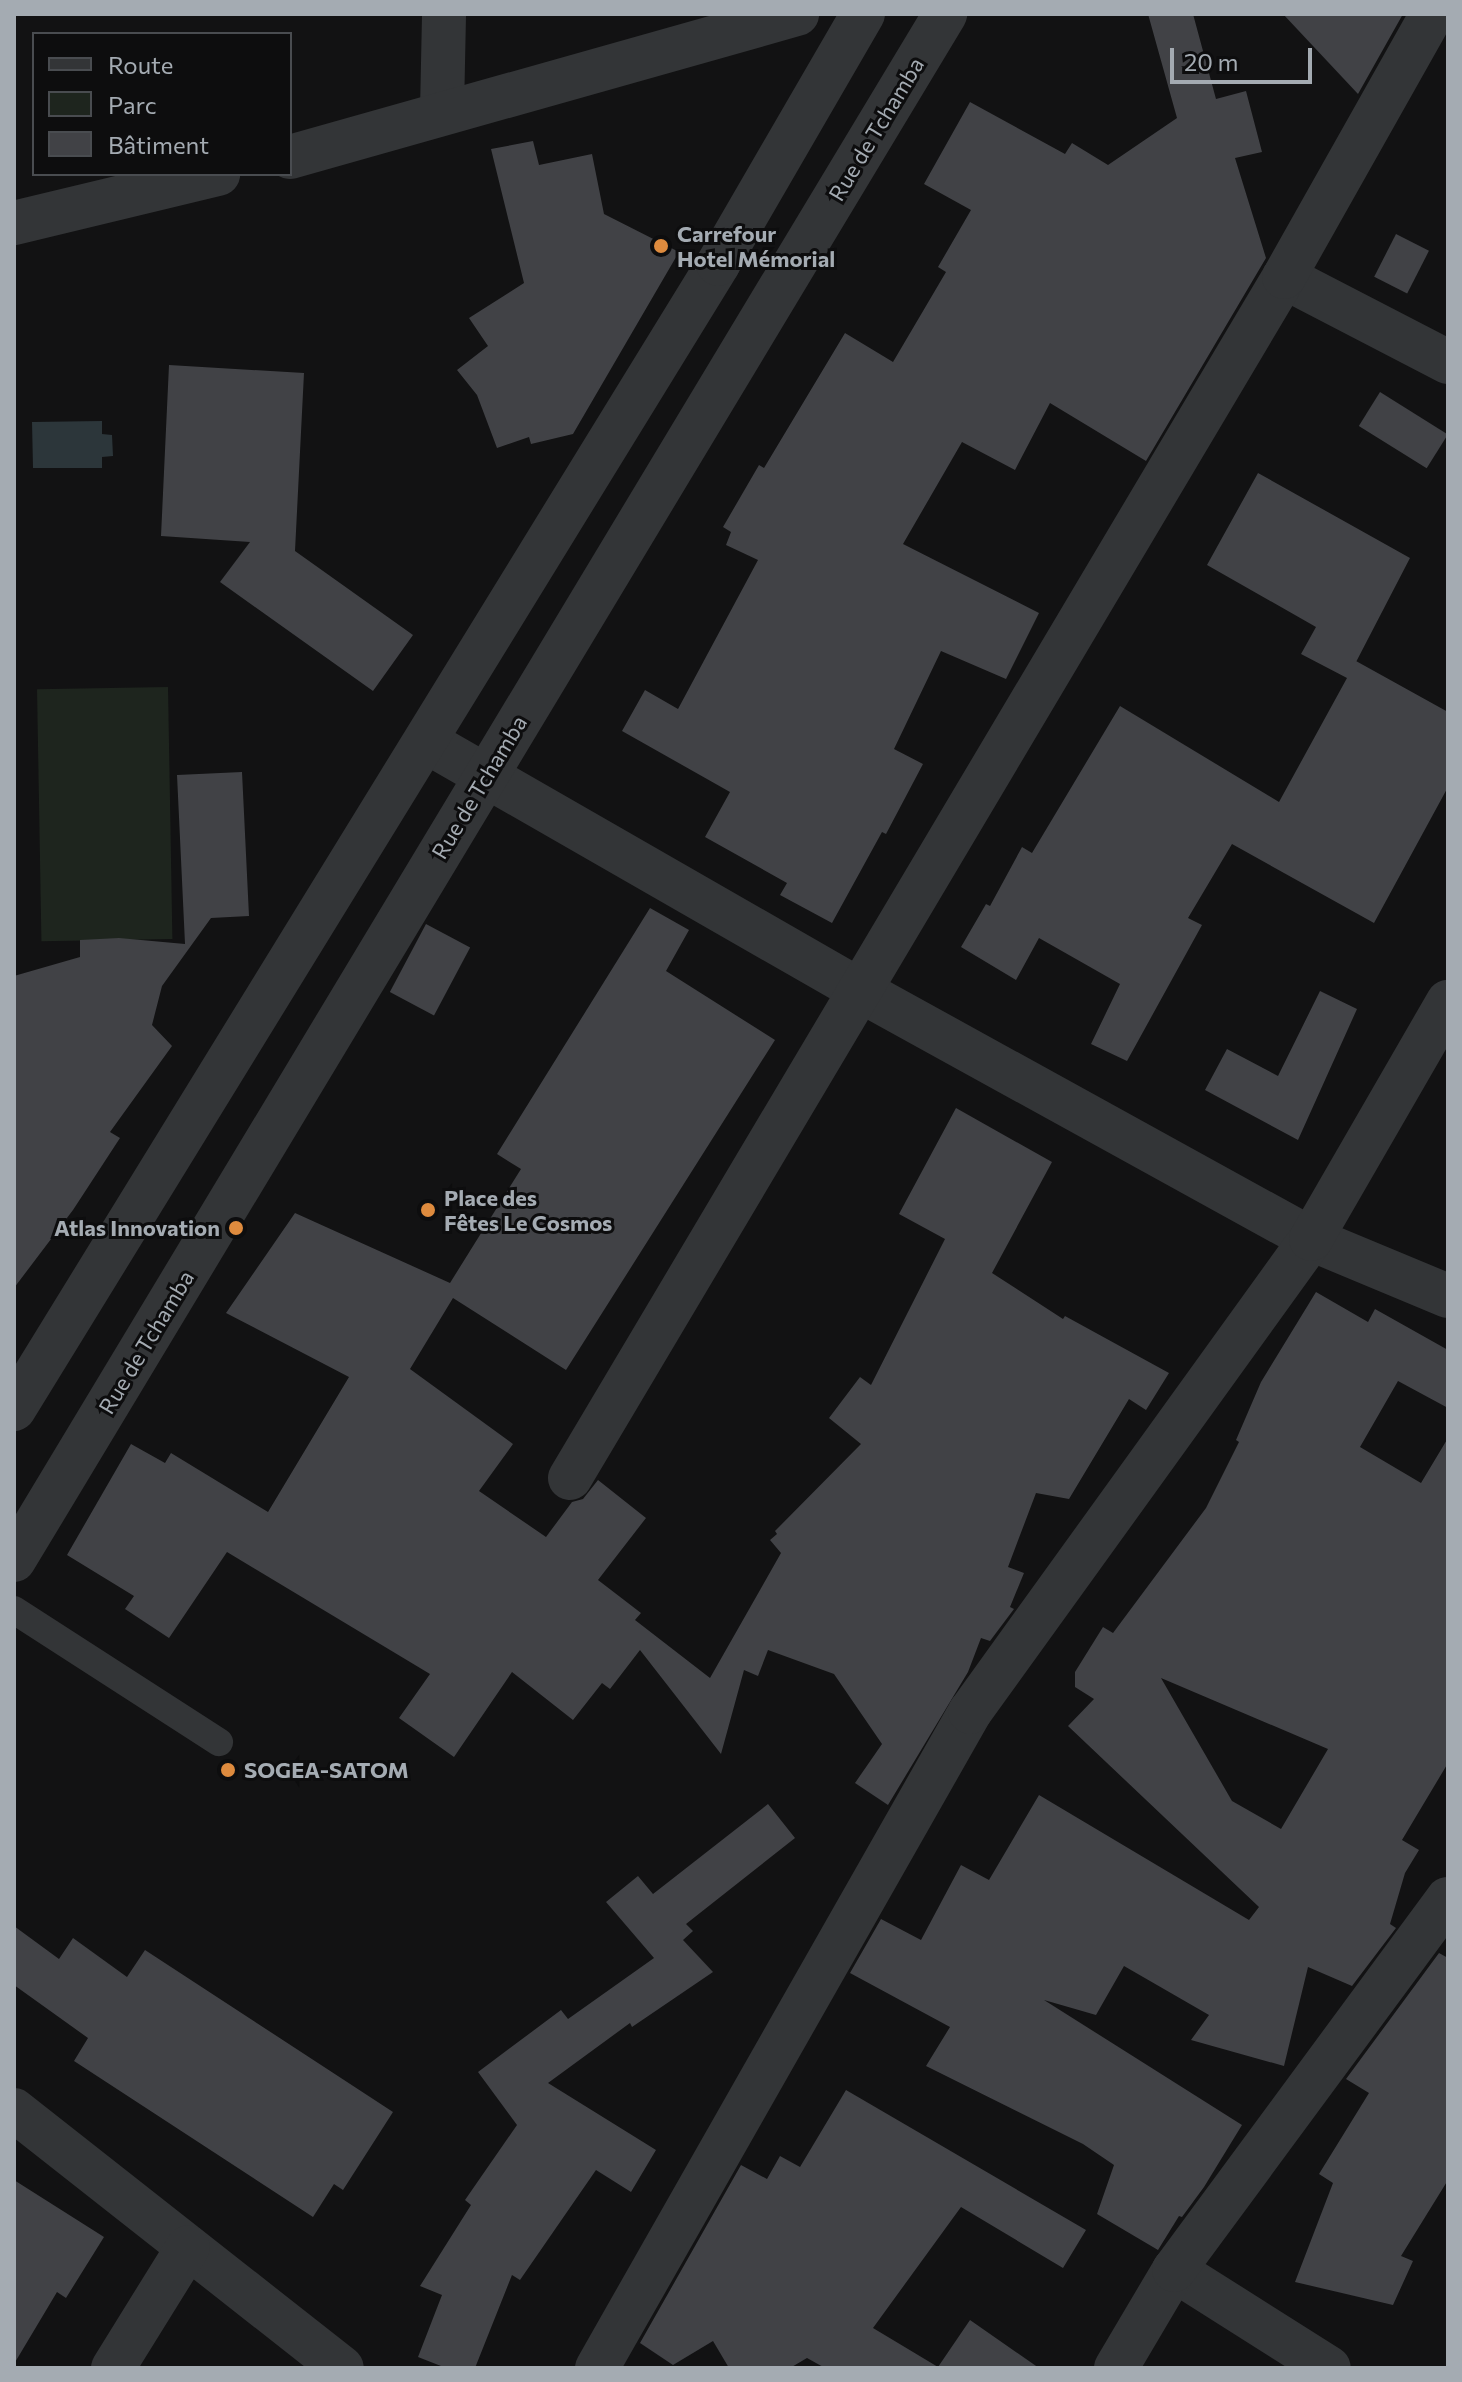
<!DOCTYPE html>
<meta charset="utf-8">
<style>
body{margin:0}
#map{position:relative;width:1462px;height:2382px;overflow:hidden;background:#121213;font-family:Commissioner,sans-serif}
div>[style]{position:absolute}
.green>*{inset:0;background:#1e251e;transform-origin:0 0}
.water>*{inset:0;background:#2c363a}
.building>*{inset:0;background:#414246;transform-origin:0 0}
.service>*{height:28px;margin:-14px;padding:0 14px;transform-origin:14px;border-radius:14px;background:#333537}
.minor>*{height:44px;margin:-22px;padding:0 22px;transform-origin:22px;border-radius:22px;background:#333537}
.tertiary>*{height:44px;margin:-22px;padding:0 22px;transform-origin:22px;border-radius:22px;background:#333537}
.dots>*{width:22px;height:22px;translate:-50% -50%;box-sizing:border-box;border:4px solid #0d0d0e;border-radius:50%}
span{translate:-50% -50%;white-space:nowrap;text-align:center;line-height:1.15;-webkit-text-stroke:6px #0d0d0e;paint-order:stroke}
.street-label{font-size:22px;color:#a4abb2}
.poi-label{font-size:22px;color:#a4abb2;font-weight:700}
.left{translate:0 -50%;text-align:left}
.right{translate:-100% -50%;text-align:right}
.frame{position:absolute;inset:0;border:16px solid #a4abb2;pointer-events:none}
.legend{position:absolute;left:32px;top:32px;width:260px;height:144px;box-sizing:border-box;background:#0d0d0e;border:2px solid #494c50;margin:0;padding:10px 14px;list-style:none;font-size:24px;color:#a4abb2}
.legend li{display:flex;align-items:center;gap:16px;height:40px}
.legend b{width:40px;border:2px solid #494c50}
.scale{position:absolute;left:1170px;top:48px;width:142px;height:36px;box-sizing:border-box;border:4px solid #a4abb2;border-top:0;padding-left:10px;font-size:24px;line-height:28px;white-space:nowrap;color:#a4abb2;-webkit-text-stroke:6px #0d0d0e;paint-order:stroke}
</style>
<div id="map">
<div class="green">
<i style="left:168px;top:687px;width:252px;height:131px;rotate:89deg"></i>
</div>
<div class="water">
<i style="clip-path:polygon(102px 421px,102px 434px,112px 435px,113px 456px,102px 457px,102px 468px,33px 468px,32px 422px)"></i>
</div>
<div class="building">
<i style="clip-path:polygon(1148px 14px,1193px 14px,1216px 99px,1246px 91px,1262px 152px,1235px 158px,1266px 258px,1146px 461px,1050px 403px,1015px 470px,962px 442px,903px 544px,1039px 613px,1006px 679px,941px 651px,894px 749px,923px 764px,886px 834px,882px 832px,832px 923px,780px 895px,787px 883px,705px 837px,730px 792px,622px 731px,645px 690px,678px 709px,758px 560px,726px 545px,731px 532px,723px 527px,759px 465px,764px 468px,845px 333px,893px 362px,946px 272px,938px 267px,971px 210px,924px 184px,970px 102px,1065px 154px,1072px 143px,1108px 165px,1177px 118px)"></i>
<i style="clip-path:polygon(1283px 14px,1403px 14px,1358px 94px)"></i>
<i style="clip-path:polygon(533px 141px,539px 165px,592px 154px,604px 214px,679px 252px,573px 434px,531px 444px,529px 437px,497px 448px,477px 395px,457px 370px,488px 346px,469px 318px,524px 283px,491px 149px)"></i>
<i style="left:1396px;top:234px;width:37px;height:48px;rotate:27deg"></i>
<i style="clip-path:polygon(169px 365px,304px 373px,295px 551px,413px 635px,373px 691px,220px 582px,250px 542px,161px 536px)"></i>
<i style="left:1380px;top:392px;width:80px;height:40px;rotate:32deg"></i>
<i style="clip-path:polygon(1258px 473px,1410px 558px,1355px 664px,1356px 661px,1448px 712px,1448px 787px,1374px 923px,1232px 844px,1188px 918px,1202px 925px,1127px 1061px,1091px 1044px,1120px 984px,1039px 938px,1016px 980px,961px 947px,986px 904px,990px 906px,1022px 847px,1032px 853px,1120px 706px,1279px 802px,1347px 678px,1301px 654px,1316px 627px,1207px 565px)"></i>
<i style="clip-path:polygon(242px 772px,249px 916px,211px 918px,162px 986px,152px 1025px,172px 1046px,110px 1132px,120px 1138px,73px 1210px,14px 1288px,14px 976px,80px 957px,80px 940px,119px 938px,185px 944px,177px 775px)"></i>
<i style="clip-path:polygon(650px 908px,689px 930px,666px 971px,775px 1040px,566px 1370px,453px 1298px,410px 1369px,513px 1444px,479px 1491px,546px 1537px,572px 1502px,583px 1499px,598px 1480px,646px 1518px,598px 1580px,641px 1613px,635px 1620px,710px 1678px,781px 1553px,770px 1540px,777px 1534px,775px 1531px,861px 1444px,829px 1418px,860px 1377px,871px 1385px,945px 1239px,899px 1214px,956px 1108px,1052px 1162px,992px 1273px,1063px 1319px,1065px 1316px,1169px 1373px,1146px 1410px,1129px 1399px,1069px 1499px,1036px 1493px,1008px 1567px,1024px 1573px,1010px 1607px,1014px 1609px,990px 1641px,981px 1638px,968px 1672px,888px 1805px,855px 1783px,882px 1744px,834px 1674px,768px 1650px,758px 1676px,744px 1670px,721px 1754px,640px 1650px,610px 1689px,602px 1683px,573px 1720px,512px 1672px,454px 1757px,399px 1718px,430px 1674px,227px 1552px,169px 1638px,125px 1609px,134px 1596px,67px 1555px,131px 1444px,165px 1463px,171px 1453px,268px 1512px,349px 1377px,226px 1313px,295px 1213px,450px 1283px,521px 1169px,497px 1154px)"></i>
<i style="left:426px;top:924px;width:50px;height:77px;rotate:28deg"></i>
<i style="clip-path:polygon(1320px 991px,1357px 1009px,1298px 1140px,1205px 1090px,1227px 1049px,1278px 1076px)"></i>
<i style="clip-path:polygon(evenodd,1316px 1292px,1368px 1322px,1375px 1309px,1448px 1350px,1448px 1408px,1398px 1381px,1360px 1447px,1421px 1483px,1448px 1438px,1448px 1763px,1402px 1840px,1419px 1850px,1405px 1873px,1390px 1924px,1396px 1928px,1352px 1986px,1308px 1967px,1284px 2066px,1191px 2040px,1209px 2015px,1124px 1966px,1096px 2015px,1044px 2000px,1242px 2125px,1204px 2187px,1182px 2217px,1179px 2216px,1158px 2250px,1097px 2214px,1114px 2165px,1083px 2144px,926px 2066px,950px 2027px,850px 1973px,881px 1919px,921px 1940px,961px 1865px,989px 1880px,1039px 1795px,1249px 1920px,1259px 1907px,1068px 1726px,1094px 1699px,1075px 1687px,1075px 1672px,1103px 1627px,1113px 1633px,1206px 1508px,1239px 1442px,1236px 1440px,1261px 1382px,1316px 1292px,1161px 1678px,1328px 1749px,1281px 1829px,1232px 1801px,1161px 1678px)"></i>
<i style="clip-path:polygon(768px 1804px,795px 1838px,686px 1924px,693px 1931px,683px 1940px,713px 1972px,632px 2027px,630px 2023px,548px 2083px,656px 2150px,631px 2192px,596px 2170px,520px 2280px,512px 2275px,475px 2368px,446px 2368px,418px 2357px,442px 2295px,420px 2286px,471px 2205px,465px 2200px,517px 2125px,478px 2072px,561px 2010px,568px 2019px,654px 1958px,606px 1902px,638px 1876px,653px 1894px)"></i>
<i style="clip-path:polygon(14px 1926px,59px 1959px,73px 1938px,127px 1977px,145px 1950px,393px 2112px,343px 2190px,334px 2184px,313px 2217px,74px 2061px,88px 2038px,14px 1985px)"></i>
<i style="clip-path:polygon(1439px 1953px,1448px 1958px,1448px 2180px,1401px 2256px,1413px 2261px,1393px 2305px,1295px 2282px,1333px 2183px,1319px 2174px,1369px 2093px,1346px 2079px)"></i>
<i style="clip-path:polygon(846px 2090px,1086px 2230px,1063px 2268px,961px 2207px,873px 2328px,938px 2367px,970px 2320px,1039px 2368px,825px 2368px,807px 2358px,790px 2368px,729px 2368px,713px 2341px,673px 2365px,640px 2343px,741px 2165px,767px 2179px,780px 2156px,800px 2167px)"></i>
<i style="clip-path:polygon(14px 2180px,104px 2237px,66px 2298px,57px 2292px,14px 2364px)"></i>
</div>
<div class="service">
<i style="left:14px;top:1610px;width:244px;rotate:32.8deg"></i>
</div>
<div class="minor">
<i style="left:442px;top:111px;width:97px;rotate:-88.8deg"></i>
<i style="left:290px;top:157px;width:527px;rotate:-15.75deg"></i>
<i style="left:14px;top:223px;width:210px;rotate:-13.5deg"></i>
<i style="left:1284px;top:277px;width:185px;rotate:27.4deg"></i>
<i style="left:427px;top:742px;width:500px;rotate:29.84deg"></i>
<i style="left:861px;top:991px;width:514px;rotate:28.86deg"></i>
<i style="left:1311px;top:1239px;width:148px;rotate:22.6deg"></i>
<i style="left:570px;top:1478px;width:1397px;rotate:-59.27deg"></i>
<i style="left:1284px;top:277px;width:302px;rotate:-60.6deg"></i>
<i style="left:14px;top:2110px;width:417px;rotate:38.2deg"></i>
<i style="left:1174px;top:2270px;width:183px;rotate:32.3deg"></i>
<i style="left:113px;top:2368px;width:142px;rotate:-58.2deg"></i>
<i style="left:597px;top:2368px;width:755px;rotate:-60.38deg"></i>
<i style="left:970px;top:1712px;width:583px;rotate:-54.21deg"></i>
<i style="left:1311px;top:1239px;width:274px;rotate:-60deg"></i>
<i style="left:1116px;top:2368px;width:114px;rotate:-59.4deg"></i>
<i style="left:1174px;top:2270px;width:461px;rotate:-53.6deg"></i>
</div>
<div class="tertiary">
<i style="left:14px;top:1409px;width:1344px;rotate:-58.41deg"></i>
<i style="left:718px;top:264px;width:289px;rotate:-59.9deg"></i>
<i style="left:14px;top:1560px;width:1805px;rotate:-58.94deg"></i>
</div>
<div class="dots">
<i style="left:661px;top:246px;background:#de8b3e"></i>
<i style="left:428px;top:1210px;background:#de8b3e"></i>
<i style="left:236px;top:1228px;background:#de8b3e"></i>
<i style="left:228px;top:1770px;background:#de8b3e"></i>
</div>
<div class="street-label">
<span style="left:876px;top:129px;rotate:-59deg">Rue de Tchamba</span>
<span style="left:479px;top:787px;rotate:-59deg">Rue de Tchamba</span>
<span style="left:146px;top:1342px;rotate:-59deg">Rue de Tchamba</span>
</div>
<div class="poi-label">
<span class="left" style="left:677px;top:246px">Carrefour<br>Hotel Mémorial</span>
<span class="left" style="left:444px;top:1210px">Place des<br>Fêtes Le Cosmos</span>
<span class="right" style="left:220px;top:1228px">Atlas Innovation</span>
<span class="left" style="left:244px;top:1770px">SOGEA-SATOM</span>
</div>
<div class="frame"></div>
<ul class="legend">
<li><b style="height:10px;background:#333537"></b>Route</li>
<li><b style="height:22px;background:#1e251e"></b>Parc</li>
<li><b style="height:22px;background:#414246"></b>Bâtiment</li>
</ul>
<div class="scale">20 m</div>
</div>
